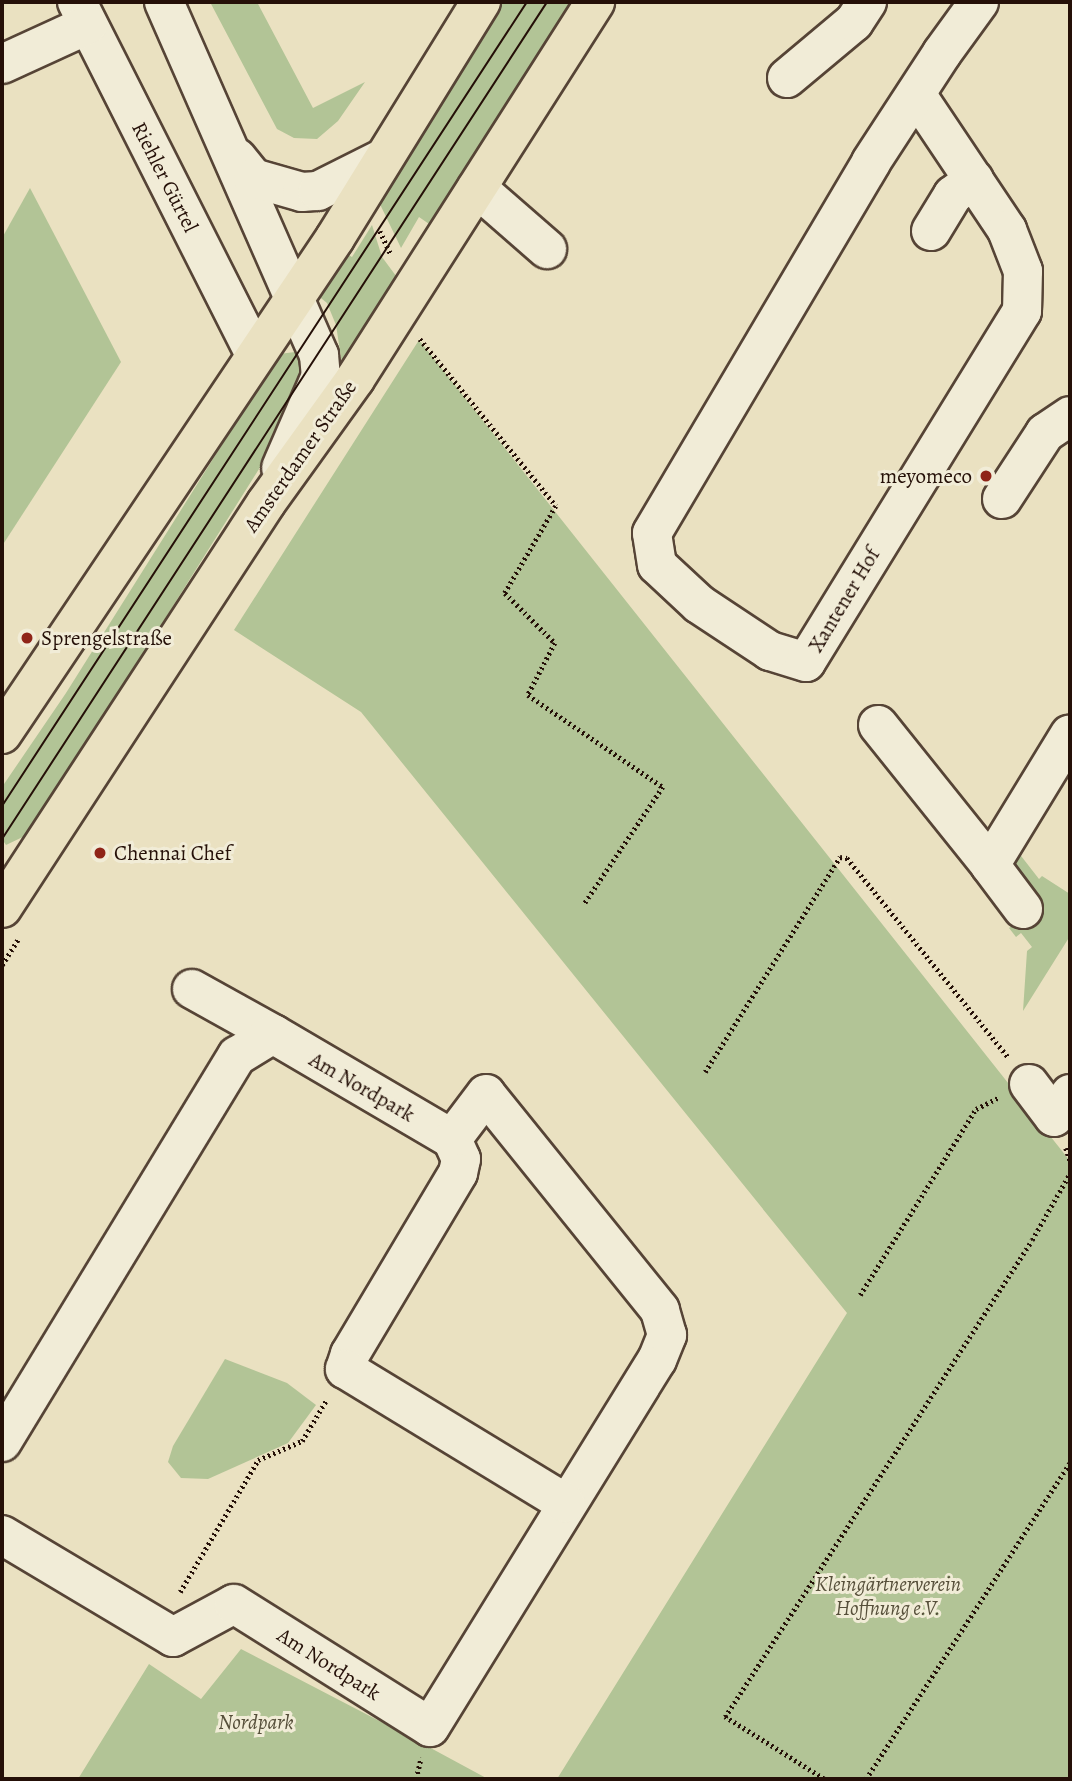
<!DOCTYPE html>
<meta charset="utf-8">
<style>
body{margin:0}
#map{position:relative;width:1072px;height:1781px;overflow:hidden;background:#eae1c1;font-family:Alegreya,serif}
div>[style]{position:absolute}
.green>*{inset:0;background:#b2c496}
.path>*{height:4.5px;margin-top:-2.25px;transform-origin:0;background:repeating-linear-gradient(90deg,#251008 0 2px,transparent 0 5.5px)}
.roads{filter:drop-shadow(2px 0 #564436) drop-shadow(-2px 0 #564436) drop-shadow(0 2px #564436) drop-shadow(0 -2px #564436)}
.minor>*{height:38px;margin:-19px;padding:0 19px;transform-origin:19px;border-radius:19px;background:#f1ecd7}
.major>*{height:38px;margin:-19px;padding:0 19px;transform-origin:19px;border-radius:19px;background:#eae1c1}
.tram>*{height:2px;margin:-1px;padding:0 1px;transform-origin:1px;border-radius:1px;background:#251008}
.dots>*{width:19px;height:19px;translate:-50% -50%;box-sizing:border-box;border:4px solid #f1ecd7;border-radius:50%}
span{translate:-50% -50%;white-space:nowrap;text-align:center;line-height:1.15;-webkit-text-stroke:6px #f1ecd7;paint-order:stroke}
.street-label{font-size:21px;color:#251008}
.poi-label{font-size:21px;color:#251008}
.right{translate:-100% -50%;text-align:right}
.left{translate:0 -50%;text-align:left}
.park-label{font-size:21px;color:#564f3a;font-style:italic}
.frame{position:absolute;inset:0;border:4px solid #251008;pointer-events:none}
</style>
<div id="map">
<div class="green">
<i style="clip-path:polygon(210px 2px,257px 2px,313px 108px,365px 82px,338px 121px,317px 139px,294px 138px,277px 129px)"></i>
<i style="clip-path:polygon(503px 2px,575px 2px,432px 226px,419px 217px,401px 248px,377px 198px)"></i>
<i style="clip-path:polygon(30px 188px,121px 362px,2px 546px,2px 238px)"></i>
<i style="clip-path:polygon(372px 225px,382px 257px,399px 280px,342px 364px,336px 325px,327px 303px,316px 294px,342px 251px,352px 257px)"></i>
<i style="clip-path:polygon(419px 340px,1070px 1161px,1070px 1779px,557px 1779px,847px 1313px,361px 712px,234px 630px)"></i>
<i style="clip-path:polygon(295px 352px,308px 362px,296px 410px,151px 641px,140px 673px,29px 834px,6px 845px,2px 839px,2px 787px,66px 693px,279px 354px)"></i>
<i style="clip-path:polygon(1018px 852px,1039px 879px,1042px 876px,1070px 894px,1070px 936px,1023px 1011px,1027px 951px,1032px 947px,1021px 933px,1016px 937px,1009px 928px,1023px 917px,1003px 863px)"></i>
<i style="clip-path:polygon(225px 1359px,287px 1383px,316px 1405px,288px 1443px,208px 1479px,181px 1478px,168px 1462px,173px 1446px)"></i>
<i style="clip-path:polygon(241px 1649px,414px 1739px,488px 1779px,78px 1779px,149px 1664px,201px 1699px)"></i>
</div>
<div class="path">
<i style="left:380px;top:231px;width:26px;rotate:65deg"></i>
<i style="left:420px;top:339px;width:215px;rotate:50.8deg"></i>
<i style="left:556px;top:506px;width:101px;rotate:120.4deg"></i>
<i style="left:505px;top:593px;width:71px;rotate:45deg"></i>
<i style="left:555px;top:643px;width:59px;rotate:117.4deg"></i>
<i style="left:528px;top:695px;width:163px;rotate:34.3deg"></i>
<i style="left:663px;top:787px;width:140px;rotate:123.9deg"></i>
<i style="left:2px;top:965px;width:31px;rotate:-58deg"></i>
<i style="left:705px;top:1072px;width:254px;rotate:-57.9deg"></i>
<i style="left:840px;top:857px;width:7px;rotate:8deg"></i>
<i style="left:847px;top:858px;width:256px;rotate:51deg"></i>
<i style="left:1066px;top:1148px;width:13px;rotate:72deg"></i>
<i style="left:860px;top:1295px;width:219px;rotate:-58.1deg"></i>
<i style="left:976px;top:1109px;width:25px;rotate:-27deg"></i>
<i style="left:180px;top:1592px;width:153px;rotate:-59.4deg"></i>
<i style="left:258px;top:1460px;width:48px;rotate:-23.4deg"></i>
<i style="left:302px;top:1441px;width:49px;rotate:-59.2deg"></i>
<i style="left:416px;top:1779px;width:22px;rotate:-77deg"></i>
<i style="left:824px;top:1779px;width:117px;rotate:-147.9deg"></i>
<i style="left:725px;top:1717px;width:567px;rotate:-57.23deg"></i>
<i style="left:1032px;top:1240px;width:77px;rotate:-60.4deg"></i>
<i style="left:866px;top:1779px;width:377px;rotate:-57.2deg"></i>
</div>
<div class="roads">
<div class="minor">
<i style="left:77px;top:2px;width:392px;rotate:63.2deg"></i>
<i style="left:164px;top:2px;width:386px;rotate:66.3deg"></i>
<i style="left:319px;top:355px;width:21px;rotate:85deg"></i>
<i style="left:321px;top:376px;width:100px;rotate:113.5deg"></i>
<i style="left:2px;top:64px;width:94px;rotate:-24.6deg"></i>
<i style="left:787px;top:78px;width:87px;rotate:-39.9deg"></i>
<i style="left:854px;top:22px;width:24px;rotate:-57deg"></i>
<i style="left:916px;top:94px;width:164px;rotate:56.2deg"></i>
<i style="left:1007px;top:230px;width:44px;rotate:68.7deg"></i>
<i style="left:1023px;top:271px;width:40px;rotate:91.4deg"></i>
<i style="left:1022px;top:311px;width:412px;rotate:121.6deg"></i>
<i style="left:806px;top:662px;width:38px;rotate:-163deg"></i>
<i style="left:770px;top:651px;width:85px;rotate:-146.5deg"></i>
<i style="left:699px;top:604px;width:57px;rotate:-137.1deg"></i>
<i style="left:657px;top:565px;width:32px;rotate:-99deg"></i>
<i style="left:652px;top:533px;width:431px;rotate:-59.4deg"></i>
<i style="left:871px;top:162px;width:130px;rotate:-56.9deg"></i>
<i style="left:942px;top:53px;width:63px;rotate:-54deg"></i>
<i style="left:237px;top:158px;width:26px;rotate:51deg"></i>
<i style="left:253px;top:178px;width:51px;rotate:15.9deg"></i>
<i style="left:302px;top:192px;width:16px;rotate:-4deg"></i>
<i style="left:318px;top:191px;width:69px;rotate:-26.6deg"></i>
<i style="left:477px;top:188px;width:93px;rotate:41.1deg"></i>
<i style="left:931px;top:231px;width:42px;rotate:-58.6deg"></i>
<i style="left:953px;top:195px;width:26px;rotate:-36deg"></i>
<i style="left:1002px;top:499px;width:79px;rotate:-56.9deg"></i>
<i style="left:1045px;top:433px;width:30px;rotate:-34deg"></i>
<i style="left:878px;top:725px;width:179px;rotate:51.3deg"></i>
<i style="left:990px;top:865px;width:153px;rotate:-58.6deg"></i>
<i style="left:990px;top:865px;width:55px;rotate:53.1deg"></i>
<i style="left:192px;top:989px;width:93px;rotate:29.1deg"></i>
<i style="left:1029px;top:1084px;width:41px;rotate:52.9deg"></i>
<i style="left:1054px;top:1117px;width:28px;rotate:-55deg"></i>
<i style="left:2px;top:1442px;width:452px;rotate:-58.7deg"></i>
<i style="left:237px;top:1056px;width:42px;rotate:-31.4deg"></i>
<i style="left:273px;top:1034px;width:208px;rotate:30.4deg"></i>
<i style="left:2px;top:1535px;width:199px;rotate:30.8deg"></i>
<i style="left:173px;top:1637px;width:69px;rotate:-28.4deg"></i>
<i style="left:234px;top:1604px;width:231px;rotate:32.1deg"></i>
<i style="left:430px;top:1727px;width:432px;rotate:-58.3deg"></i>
<i style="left:657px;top:1360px;width:27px;rotate:-68deg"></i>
<i style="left:667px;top:1335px;width:26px;rotate:-106deg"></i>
<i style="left:660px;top:1310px;width:277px;rotate:-128.9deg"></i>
<i style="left:486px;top:1094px;width:56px;rotate:127.1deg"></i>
<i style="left:452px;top:1139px;width:22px;rotate:66deg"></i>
<i style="left:461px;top:1159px;width:14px;rotate:102deg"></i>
<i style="left:458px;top:1173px;width:211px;rotate:120.8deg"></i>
<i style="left:350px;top:1354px;width:16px;rotate:108deg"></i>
<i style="left:345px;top:1369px;width:258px;rotate:31.3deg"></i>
</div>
<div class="major">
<i style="left:2px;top:734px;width:597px;rotate:-56.12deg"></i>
<i style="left:335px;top:238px;width:278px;rotate:-58.3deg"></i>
<i style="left:2px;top:908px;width:483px;rotate:-56.9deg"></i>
<i style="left:266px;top:503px;width:153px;rotate:-54.3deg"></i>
<i style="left:355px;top:379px;width:447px;rotate:-57.5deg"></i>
</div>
</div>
<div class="tram">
<i style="left:2px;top:806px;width:960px;rotate:-56.86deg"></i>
<i style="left:2px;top:839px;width:999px;rotate:-56.93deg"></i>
</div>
<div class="dots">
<i style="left:986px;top:476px;background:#8f2418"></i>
<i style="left:27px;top:638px;background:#8f2418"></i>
<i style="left:100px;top:853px;background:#8f2418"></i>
</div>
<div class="street-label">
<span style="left:165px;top:177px;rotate:63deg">Riehler Gürtel</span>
<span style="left:300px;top:456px;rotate:-55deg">Amsterdamer Straße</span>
<span style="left:844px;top:600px;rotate:-59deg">Xantener Hof</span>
<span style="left:362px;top:1087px;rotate:30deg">Am Nordpark</span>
<span style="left:329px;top:1664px;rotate:32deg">Am Nordpark</span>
</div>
<div class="poi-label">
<span class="right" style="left:972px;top:476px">meyomeco</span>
<span class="left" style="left:41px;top:638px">Sprengelstraße</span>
<span class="left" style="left:114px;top:853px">Chennai Chef</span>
</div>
<div class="park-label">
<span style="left:888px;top:1596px">Kleingärtnerverein<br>Hoffnung e.V.</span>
<span style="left:256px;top:1722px">Nordpark</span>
</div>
<div class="frame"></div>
</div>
